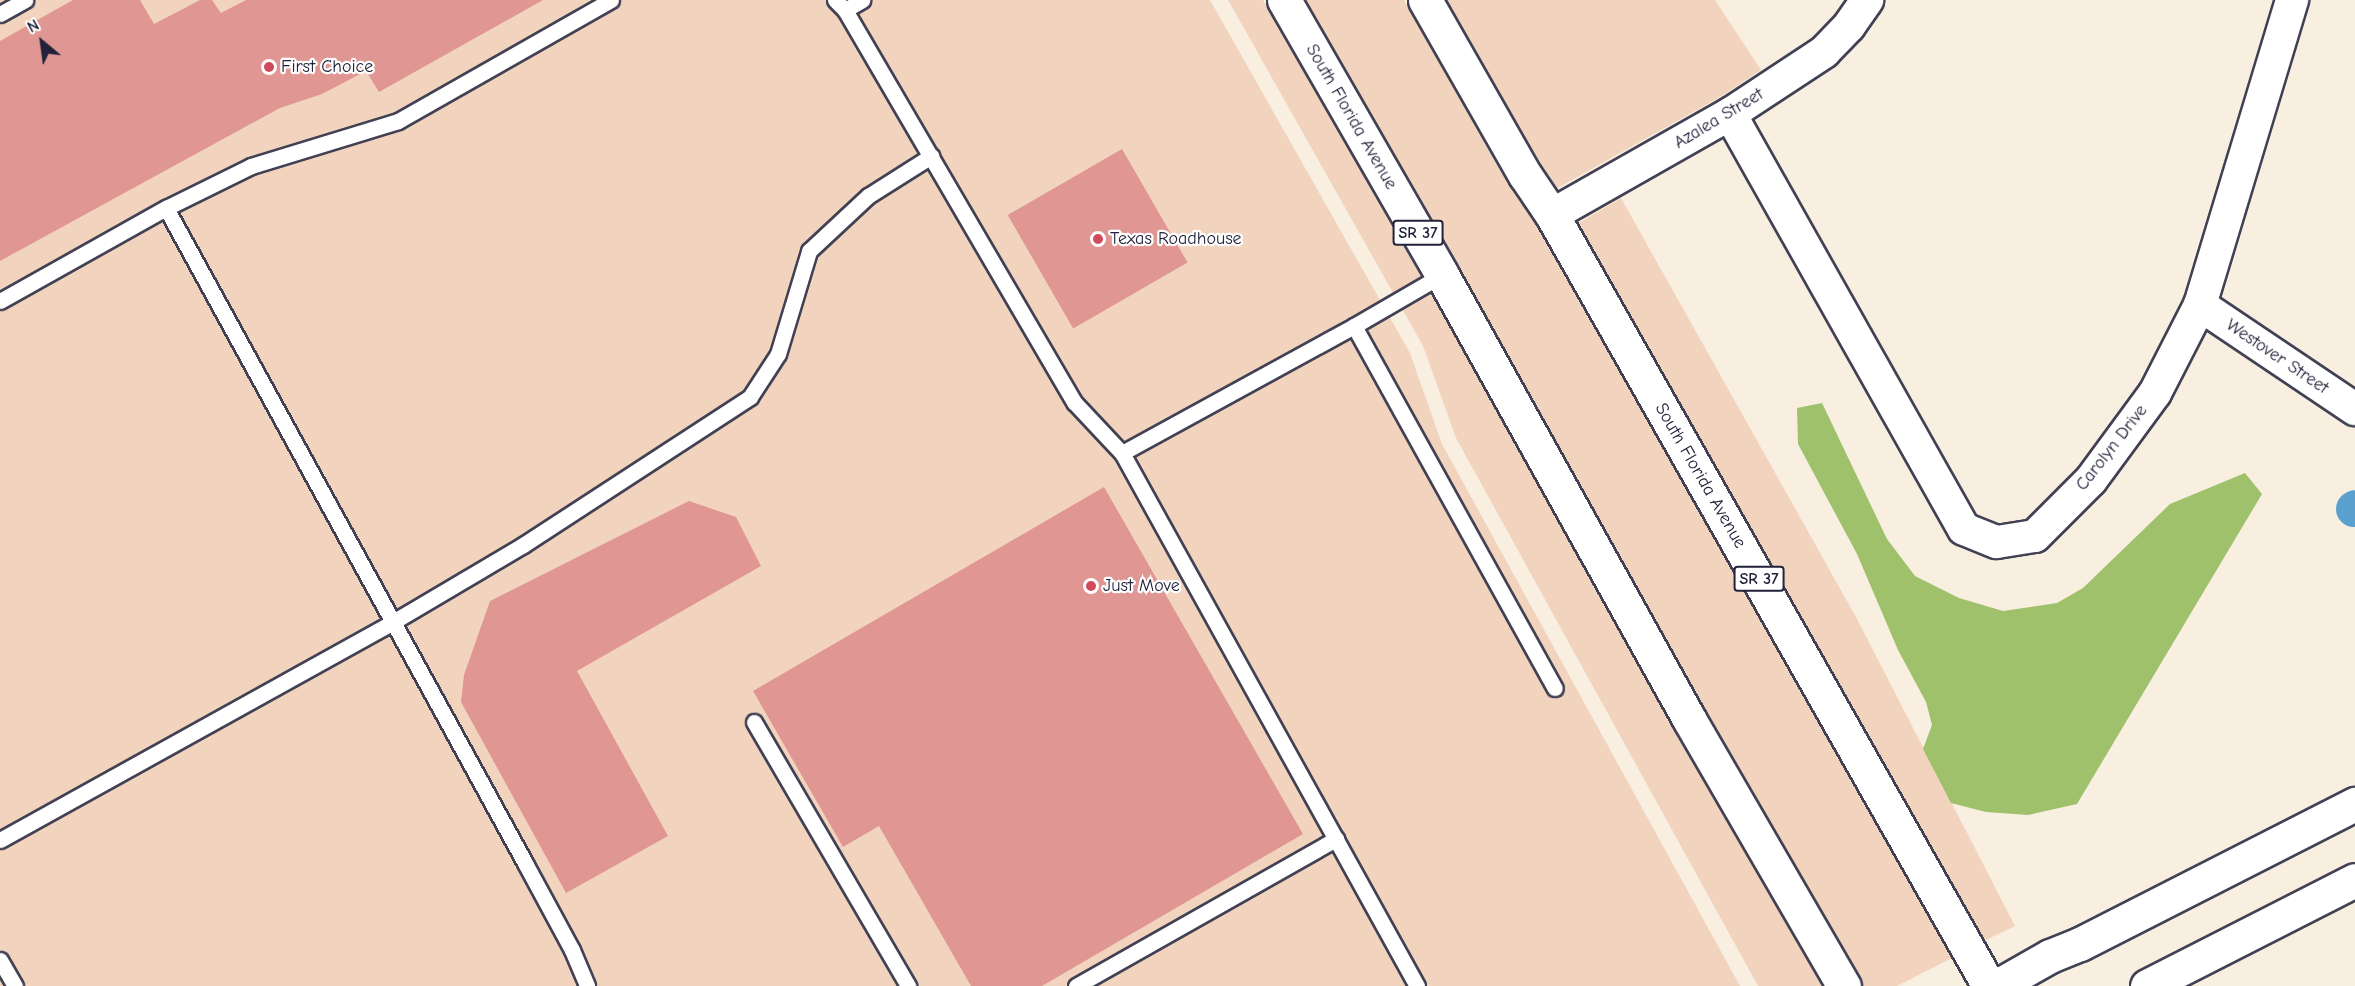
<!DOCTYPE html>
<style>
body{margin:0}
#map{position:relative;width:2355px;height:986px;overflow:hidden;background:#f9efe1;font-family:"Comic Neue",sans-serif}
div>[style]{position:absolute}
.built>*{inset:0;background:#f2d4be}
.green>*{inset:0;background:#9fc16b}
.canal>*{height:36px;margin:-18px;padding:0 18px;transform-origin:18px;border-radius:18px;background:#5aa1d0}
.building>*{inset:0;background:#e09692;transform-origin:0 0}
.roads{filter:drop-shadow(2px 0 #424154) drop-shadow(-2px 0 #424154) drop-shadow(0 2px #424154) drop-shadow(0 -2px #424154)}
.service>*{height:15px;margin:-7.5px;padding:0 7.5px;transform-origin:7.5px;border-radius:7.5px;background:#fff}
.minor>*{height:32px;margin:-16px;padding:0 16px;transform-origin:16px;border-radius:16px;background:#fff}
.primary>*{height:33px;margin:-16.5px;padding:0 16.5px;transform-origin:16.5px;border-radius:16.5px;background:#fff}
.motorway>*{height:33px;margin:-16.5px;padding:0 16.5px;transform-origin:16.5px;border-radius:16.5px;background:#fff}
.dots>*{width:16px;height:16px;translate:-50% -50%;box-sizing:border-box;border:3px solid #fff;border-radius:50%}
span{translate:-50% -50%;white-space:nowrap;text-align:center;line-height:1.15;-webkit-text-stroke:4.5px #fff;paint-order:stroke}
.shield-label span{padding:2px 4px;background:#fff;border:2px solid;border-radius:4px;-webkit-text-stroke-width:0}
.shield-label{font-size:16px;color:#22223b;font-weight:700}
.poi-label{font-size:18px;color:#22223b}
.left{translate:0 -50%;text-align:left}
.street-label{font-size:18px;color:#22223b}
.north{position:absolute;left:12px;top:12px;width:60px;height:60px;-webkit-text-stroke:4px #fff;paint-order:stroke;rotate:331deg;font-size:16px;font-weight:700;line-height:24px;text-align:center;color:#22223b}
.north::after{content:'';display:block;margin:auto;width:21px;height:27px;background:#22223b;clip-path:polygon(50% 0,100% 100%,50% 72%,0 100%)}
</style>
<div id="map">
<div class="built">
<i style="clip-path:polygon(0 0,1210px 0,1410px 353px,1442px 444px,1740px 986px,0 986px)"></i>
<i style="clip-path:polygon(1228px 0,1263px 0,1426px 284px,1674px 727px,1823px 986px,1758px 986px,1456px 438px,1423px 346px)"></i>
<i style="clip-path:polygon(1305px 0,1404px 0,1499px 169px,1536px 225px,1952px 958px,1897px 986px,1864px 986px,1705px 710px,1457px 266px)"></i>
<i style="clip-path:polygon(1444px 0,1715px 0,1761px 70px,1720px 97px,1556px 189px)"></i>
<i style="clip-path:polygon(1621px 198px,1856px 617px,2015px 926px,1984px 941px,1577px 224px)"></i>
</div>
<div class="green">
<i style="clip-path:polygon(1822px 403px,1887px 539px,1915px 576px,1959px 598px,2003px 611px,2057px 603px,2083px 588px,2170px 504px,2245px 473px,2262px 494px,2077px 804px,2028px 815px,1986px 812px,1951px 803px,1923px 749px,1932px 725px,1926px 702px,1898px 650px,1857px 554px,1798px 444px,1797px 408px)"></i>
</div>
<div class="canal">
<i style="left:2354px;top:509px;width:1px;rotate:-45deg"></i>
</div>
<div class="building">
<i style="clip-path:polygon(73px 0,140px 0,154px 24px,200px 0,212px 0,221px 13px,246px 0,543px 0,379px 92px,366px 71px,322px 94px,280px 108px,0 261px,0 41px)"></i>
<i style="left:1122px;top:149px;width:131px;height:132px;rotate:60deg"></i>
<i style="clip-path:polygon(1104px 487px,1303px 834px,1042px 986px,971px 986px,879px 826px,843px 847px,753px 691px)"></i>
<i style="clip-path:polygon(689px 501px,736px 517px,761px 566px,577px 671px,668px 836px,566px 893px,461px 702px,464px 675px,490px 601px)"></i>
</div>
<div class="roads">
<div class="service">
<i style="left:835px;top:0;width:14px;rotate:45deg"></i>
<i style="left:845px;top:10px;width:455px;rotate:59.7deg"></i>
<i style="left:1075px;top:403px;width:69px;rotate:46.8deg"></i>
<i style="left:845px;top:10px;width:20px;rotate:-30deg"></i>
<i style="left:0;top:14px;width:29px;rotate:-29deg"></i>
<i style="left:166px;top:208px;width:747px;rotate:61.27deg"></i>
<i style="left:525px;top:863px;width:99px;rotate:61.6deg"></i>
<i style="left:572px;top:950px;width:39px;rotate:67deg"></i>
<i style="left:0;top:301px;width:190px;rotate:-29.3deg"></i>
<i style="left:166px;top:208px;width:95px;rotate:-26.3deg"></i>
<i style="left:251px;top:166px;width:154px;rotate:-17deg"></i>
<i style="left:398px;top:121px;width:245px;rotate:-29.6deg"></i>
<i style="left:1354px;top:326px;width:414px;rotate:61deg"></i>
<i style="left:754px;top:722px;width:306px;rotate:59.7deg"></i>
<i style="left:0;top:840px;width:449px;rotate:-29deg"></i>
<i style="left:393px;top:622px;width:151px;rotate:-30.6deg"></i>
<i style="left:523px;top:545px;width:271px;rotate:-33.1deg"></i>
<i style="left:750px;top:397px;width:51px;rotate:-56.9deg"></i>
<i style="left:778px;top:354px;width:108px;rotate:-73.2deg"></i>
<i style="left:809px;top:251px;width:81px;rotate:-43deg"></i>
<i style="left:868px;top:196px;width:75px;rotate:-32.4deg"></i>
<i style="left:0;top:960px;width:30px;rotate:60deg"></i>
<i style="left:1076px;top:986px;width:299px;rotate:-29.5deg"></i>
<i style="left:1417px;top:986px;width:609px;rotate:-118.96deg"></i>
<i style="left:1122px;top:453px;width:264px;rotate:-28.7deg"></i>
<i style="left:1354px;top:326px;width:102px;rotate:-30.1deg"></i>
</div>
<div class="minor">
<i style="left:1730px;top:114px;width:476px;rotate:60.6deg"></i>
<i style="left:1964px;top:529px;width:35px;rotate:22deg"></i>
<i style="left:1997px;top:542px;width:38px;rotate:-9deg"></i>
<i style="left:2035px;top:536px;width:79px;rotate:-45deg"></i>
<i style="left:2091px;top:480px;width:108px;rotate:-53.7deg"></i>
<i style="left:2155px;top:393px;width:99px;rotate:-62.9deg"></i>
<i style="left:2200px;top:305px;width:319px;rotate:-73.2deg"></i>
<i style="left:1552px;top:215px;width:205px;rotate:-29.6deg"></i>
<i style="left:1730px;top:114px;width:113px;rotate:-33.4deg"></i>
<i style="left:1824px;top:52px;width:36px;rotate:-46deg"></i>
<i style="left:1849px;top:26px;width:32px;rotate:-55deg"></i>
<i style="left:2200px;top:305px;width:187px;rotate:33.9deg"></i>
</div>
<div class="primary">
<i style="left:1284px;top:0;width:317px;rotate:60.1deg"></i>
<i style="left:1442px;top:275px;width:508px;rotate:60.91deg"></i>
<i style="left:1689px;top:719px;width:309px;rotate:59.9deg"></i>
<i style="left:1425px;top:0;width:202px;rotate:60.3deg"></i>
<i style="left:1525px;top:175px;width:48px;rotate:56deg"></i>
<i style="left:1552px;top:215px;width:886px;rotate:60.46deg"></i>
</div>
<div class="motorway">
<i style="left:1997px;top:986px;width:61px;rotate:-29.5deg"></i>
<i style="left:2050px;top:956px;width:32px;rotate:-22deg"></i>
<i style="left:2080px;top:944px;width:309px;rotate:-27deg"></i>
<i style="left:2147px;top:986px;width:233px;rotate:-27deg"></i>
</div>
</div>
<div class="dots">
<i style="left:269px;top:67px;background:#d1495b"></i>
<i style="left:1098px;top:239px;background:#d1495b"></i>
<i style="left:1091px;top:586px;background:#d1495b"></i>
</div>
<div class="shield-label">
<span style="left:1418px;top:233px">SR 37</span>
<span style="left:1759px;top:579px">SR 37</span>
</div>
<div class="poi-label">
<span class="left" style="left:281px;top:67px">First Choice</span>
<span class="left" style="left:1110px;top:239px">Texas Roadhouse</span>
<span class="left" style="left:1103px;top:586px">Just Move</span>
</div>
<div class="street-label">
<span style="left:1351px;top:117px;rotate:60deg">South Florida Avenue</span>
<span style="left:1719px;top:119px;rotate:-31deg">Azalea Street</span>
<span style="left:2277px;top:357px;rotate:34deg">Westover Street</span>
<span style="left:2112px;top:448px;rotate:-52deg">Carolyn Drive</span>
<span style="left:1700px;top:476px;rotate:60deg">South Florida Avenue</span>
</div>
<div class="north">N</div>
</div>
